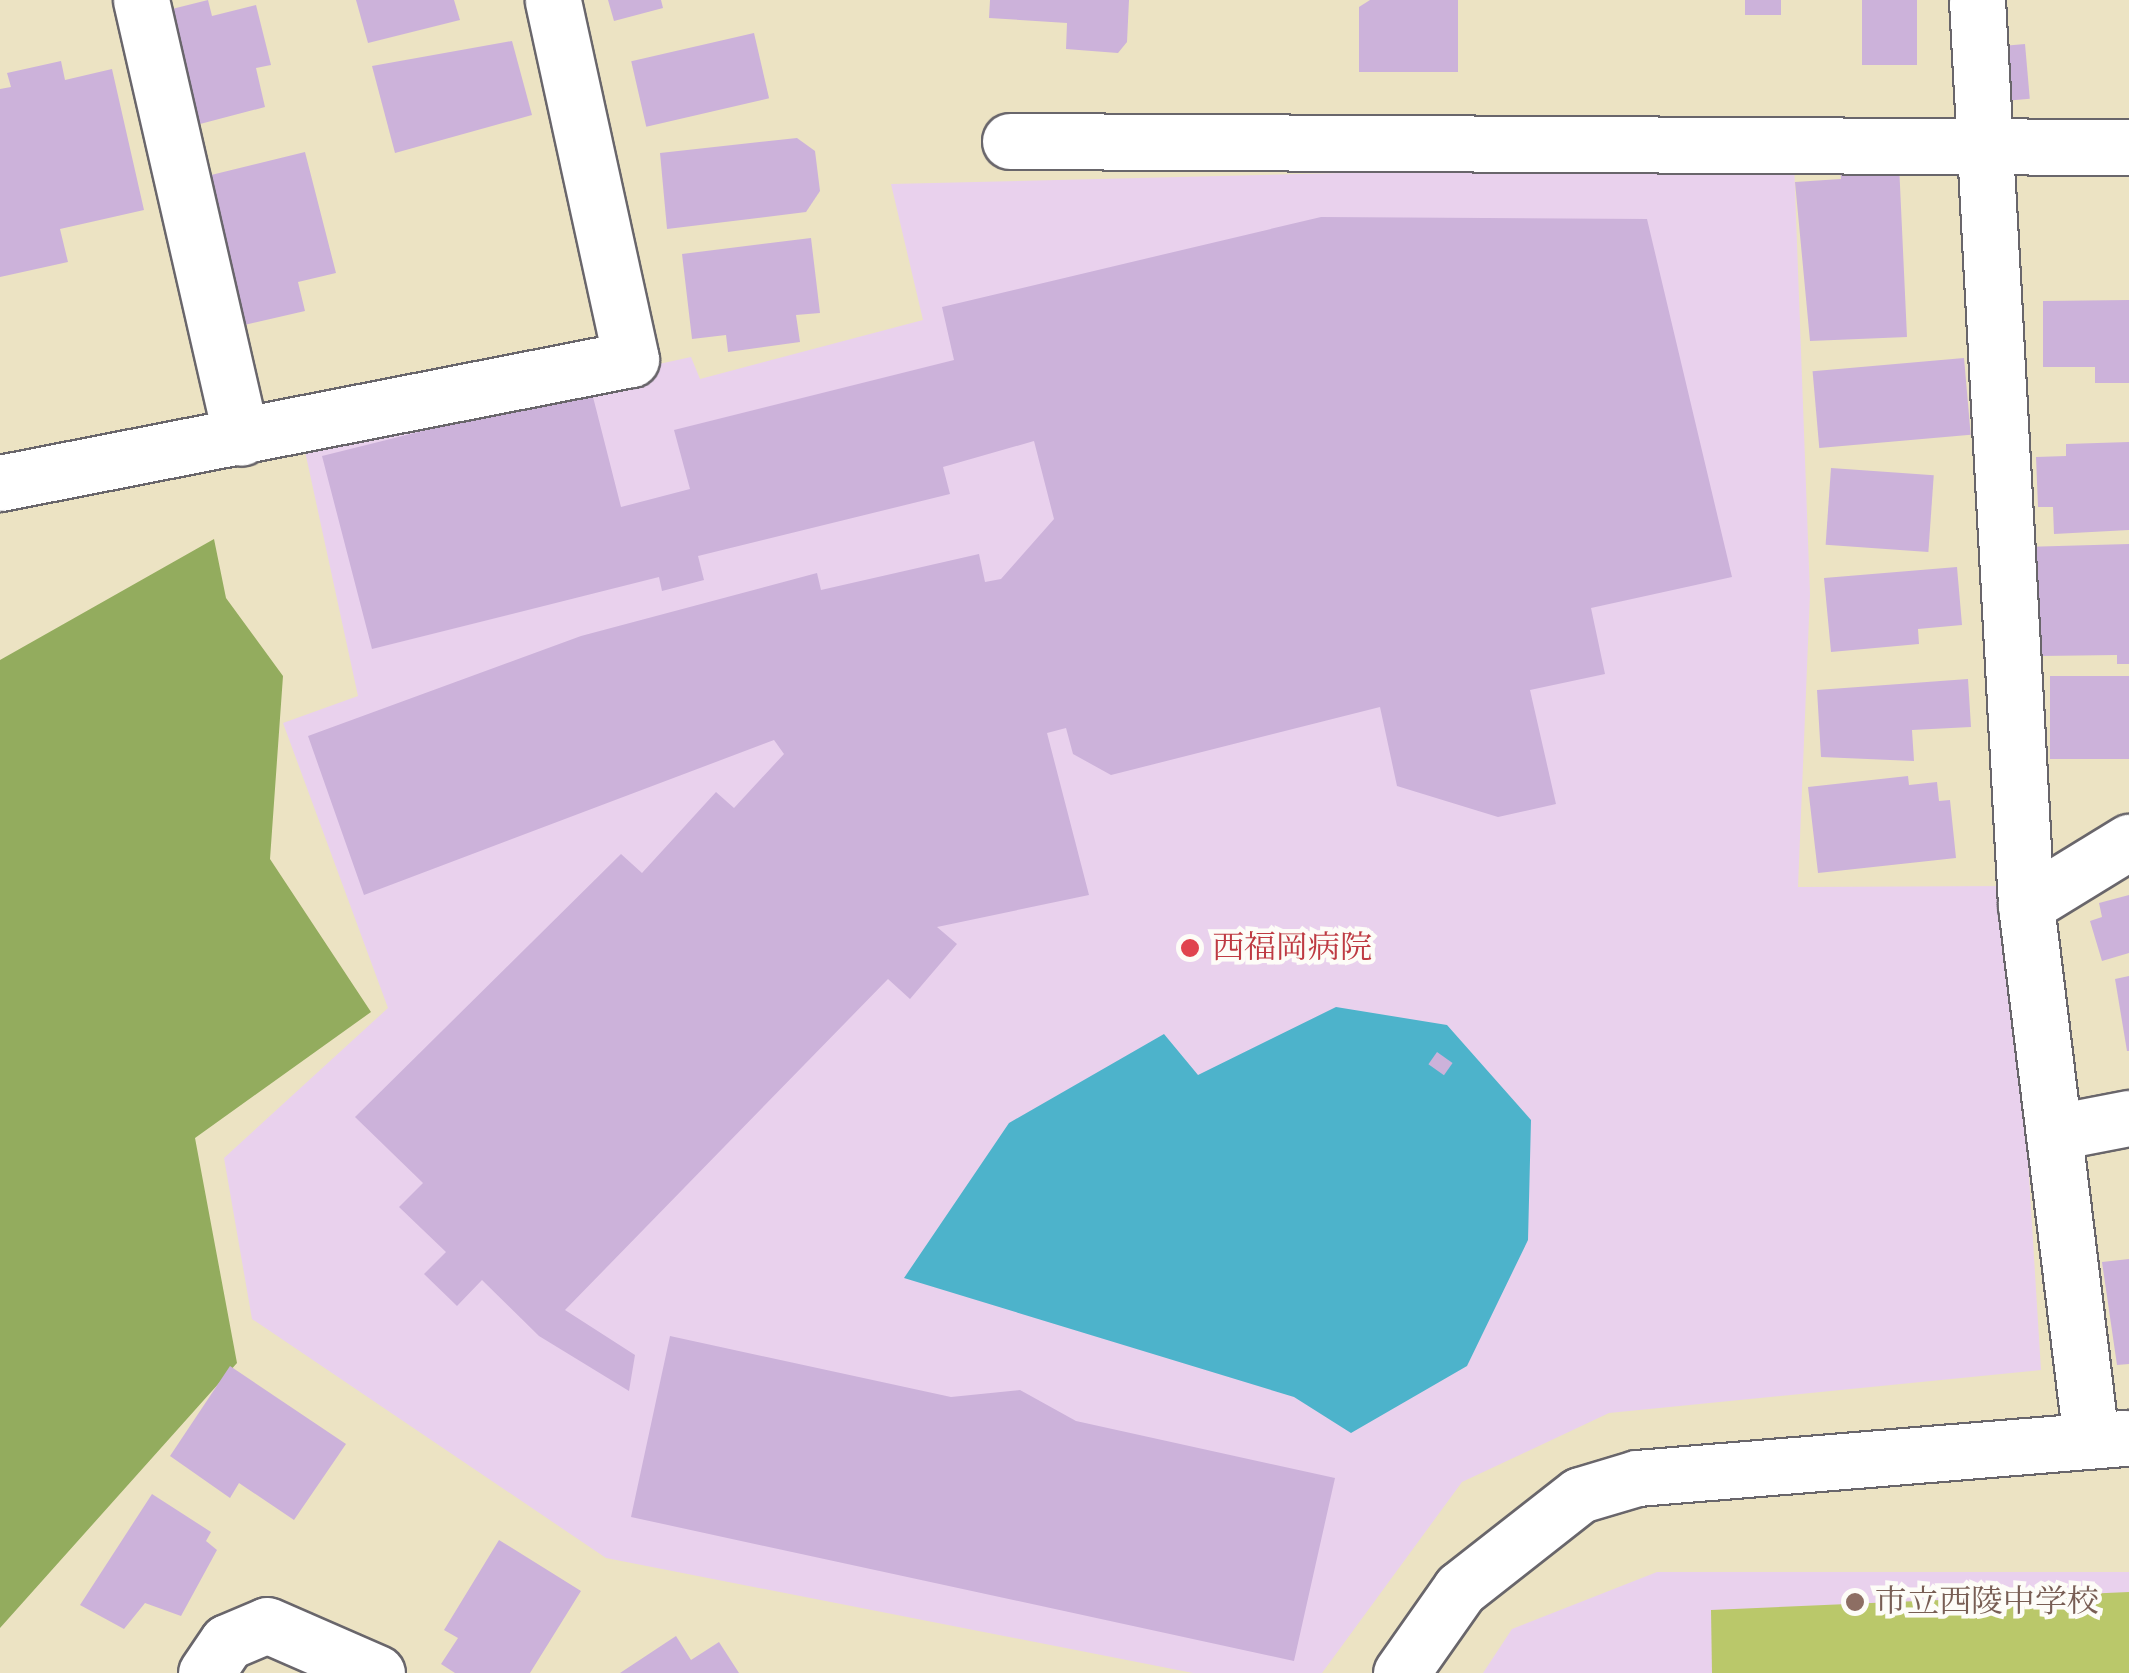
<!DOCTYPE html>
<meta charset="utf-8">
<style>
body{margin:0}
#map{position:relative;width:2129px;height:1673px;overflow:hidden;background:#ece3c3;font-family:"Libre Bodoni","Noto Serif JP",serif}
div>[style]{position:absolute}
.built>*{inset:0;background:#e9d1ed}
.green>*{inset:0;background:#bac86a}
.forest>*{inset:0;background:#93ac5e}
.water>*{inset:0;background:#4db3cb}
.building>*{inset:0;background:#ccb2da;transform-origin:0 0}
.roads{filter:drop-shadow(2px 0 #69666b) drop-shadow(-2px 0 #69666b) drop-shadow(0 2px #69666b) drop-shadow(0 -2px #69666b)}
.minor>*{height:55px;margin:-27.5px;padding:0 27.5px;transform-origin:27.5px;border-radius:27.5px;background:#fff}
.dots>*{width:28px;height:28px;translate:-50% -50%;box-sizing:border-box;border:5px solid #fdfcf7;border-radius:50%}
span{translate:-50% -50%;white-space:nowrap;text-align:center;line-height:1.15;-webkit-text-stroke:9px #fdfcf7;paint-order:stroke}
.health-label{font-size:32px;color:#be3a42}
.left{translate:0 -50%;text-align:left}
.education-label{font-size:32px;color:#785e54}
</style>
<div id="map">
<div class="built">
<i style="clip-path:polygon(1794px 162px,1810px 594px,1798px 887px,2011px 886px,2041px 1370px,1609px 1413px,1462px 1482px,1322px 1673px,1193px 1673px,606px 1558px,252px 1319px,224px 1158px,388px 1008px,283px 723px,358px 696px,303px 442px,691px 357px,700px 379px,923px 320px,891px 184px)"></i>
<i style="clip-path:polygon(1657px 1572px,2129px 1572px,2129px 1673px,1483px 1673px,1512px 1629px)"></i>
</div>
<div class="green">
<i style="clip-path:polygon(2129px 1592px,2129px 1673px,1712px 1673px,1711px 1610px)"></i>
</div>
<div class="forest">
<i style="clip-path:polygon(214px 539px,226px 598px,283px 676px,270px 859px,371px 1012px,195px 1138px,237px 1363px,0 1628px,0 660px)"></i>
</div>
<div class="water">
<i style="clip-path:polygon(1336px 1007px,1447px 1025px,1531px 1120px,1528px 1240px,1467px 1366px,1351px 1433px,1294px 1397px,904px 1278px,1009px 1123px,1164px 1034px,1198px 1075px)"></i>
</div>
<div class="building">
<i style="clip-path:polygon(208px 0,212px 16px,256px 5px,271px 65px,256px 68px,265px 107px,200px 124px,172px 9px)"></i>
<i style="clip-path:polygon(356px 0,454px 0,460px 20px,368px 43px)"></i>
<i style="clip-path:polygon(608px 0,661px 0,663px 8px,614px 21px)"></i>
<i style="clip-path:polygon(990px 0,1129px 0,1127px 42px,1118px 53px,1066px 49px,1067px 23px,989px 18px)"></i>
<i style="clip-path:polygon(1370px 0,1458px 0,1458px 72px,1359px 72px,1359px 7px)"></i>
<i style="left:1745px;top:0;width:36px;height:15px"></i>
<i style="left:1862px;top:0;width:55px;height:65px"></i>
<i style="left:754px;top:33px;width:67px;height:126px;rotate:77deg"></i>
<i style="clip-path:polygon(512px 41px,532px 115px,395px 153px,372px 66px)"></i>
<i style="left:2025px;top:44px;width:55px;height:40px;rotate:85deg"></i>
<i style="clip-path:polygon(61px 61px,65px 80px,112px 69px,144px 210px,60px 229px,68px 262px,0 277px,0 89px,11px 87px,7px 73px)"></i>
<i style="clip-path:polygon(797px 138px,815px 151px,820px 191px,806px 212px,667px 229px,660px 153px)"></i>
<i style="clip-path:polygon(305px 152px,336px 273px,298px 282px,305px 311px,240px 326px,203px 177px)"></i>
<i style="clip-path:polygon(1899px 164px,1907px 337px,1810px 341px,1795px 182px,1841px 179px,1840px 166px)"></i>
<i style="clip-path:polygon(1321px 217px,1647px 219px,1732px 577px,1591px 608px,1605px 674px,1530px 690px,1556px 804px,1498px 817px,1397px 786px,1380px 707px,1111px 775px,1073px 754px,1066px 728px,1047px 733px,1089px 895px,937px 927px,957px 944px,910px 999px,888px 979px,565px 1310px,635px 1355px,629px 1391px,539px 1336px,482px 1280px,457px 1306px,424px 1274px,446px 1252px,399px 1207px,423px 1183px,355px 1117px,621px 854px,642px 873px,716px 792px,734px 808px,784px 754px,774px 740px,364px 895px,308px 736px,581px 636px,817px 573px,821px 590px,979px 554px,985px 582px,1001px 579px,1054px 519px,1034px 441px,943px 467px,950px 494px,698px 556px,704px 580px,662px 591px,659px 577px,372px 649px,322px 456px,591px 389px,621px 507px,690px 489px,674px 430px,954px 360px,942px 307px)"></i>
<i style="clip-path:polygon(811px 238px,820px 313px,796px 315px,800px 342px,728px 352px,726px 335px,692px 339px,682px 254px)"></i>
<i style="clip-path:polygon(2129px 300px,2129px 383px,2095px 383px,2095px 367px,2043px 367px,2043px 301px)"></i>
<i style="left:1964px;top:358px;width:77px;height:152px;rotate:85deg"></i>
<i style="clip-path:polygon(2129px 442px,2129px 530px,2054px 534px,2053px 507px,2038px 507px,2036px 457px,2066px 456px,2066px 444px)"></i>
<i style="left:1831px;top:468px;width:103px;height:77px;rotate:4deg"></i>
<i style="clip-path:polygon(2129px 544px,2129px 664px,2117px 664px,2117px 655px,2040px 656px,2040px 608px,2026px 608px,2025px 547px)"></i>
<i style="clip-path:polygon(1957px 567px,1962px 625px,1918px 629px,1919px 644px,1831px 652px,1824px 578px)"></i>
<i style="left:2129px;top:676px;width:83px;height:79px;rotate:90deg"></i>
<i style="clip-path:polygon(1968px 679px,1971px 727px,1912px 730px,1914px 761px,1821px 757px,1817px 690px)"></i>
<i style="clip-path:polygon(1908px 776px,1909px 785px,1937px 782px,1939px 801px,1950px 800px,1956px 858px,1818px 873px,1808px 787px)"></i>
<i style="clip-path:polygon(2129px 895px,2129px 953px,2102px 961px,2090px 921px,2102px 917px,2099px 903px)"></i>
<i style="clip-path:polygon(2129px 976px,2129px 1051px,2127px 1051px,2115px 979px)"></i>
<i style="left:1437px;top:1052px;width:19px;height:15px;rotate:35deg"></i>
<i style="clip-path:polygon(2129px 1259px,2129px 1364px,2117px 1365px,2102px 1262px)"></i>
<i style="clip-path:polygon(670px 1336px,951px 1397px,1020px 1390px,1076px 1421px,1335px 1478px,1294px 1661px,631px 1517px)"></i>
<i style="clip-path:polygon(230px 1366px,346px 1444px,294px 1520px,239px 1483px,230px 1498px,170px 1456px)"></i>
<i style="clip-path:polygon(152px 1494px,211px 1532px,206px 1541px,217px 1550px,181px 1616px,145px 1603px,124px 1629px,80px 1605px)"></i>
<i style="clip-path:polygon(499px 1540px,581px 1591px,530px 1673px,455px 1673px,441px 1664px,458px 1638px,444px 1630px)"></i>
<i style="clip-path:polygon(676px 1636px,691px 1660px,719px 1642px,739px 1673px,620px 1673px)"></i>
</div>
<div class="roads">
<div class="minor">
<i style="left:141px;top:0;width:449px;rotate:77.1deg"></i>
<i style="left:1977px;top:0;width:906px;rotate:86.9deg"></i>
<i style="left:2026px;top:905px;width:539px;rotate:83.07deg"></i>
<i style="left:1010px;top:141px;width:1119px;rotate:0.31deg"></i>
<i style="left:0;top:483px;width:643px;rotate:-11.12deg"></i>
<i style="left:631px;top:359px;width:367px;rotate:-102.3deg"></i>
<i style="left:2026px;top:905px;width:121px;rotate:-31.5deg"></i>
<i style="left:2056px;top:1132px;width:74px;rotate:-10.9deg"></i>
<i style="left:206px;top:1673px;width:37px;rotate:-56deg"></i>
<i style="left:227px;top:1642px;width:43px;rotate:-23deg"></i>
<i style="left:267px;top:1625px;width:120px;rotate:23.6deg"></i>
<i style="left:1401px;top:1673px;width:103px;rotate:-54.9deg"></i>
<i style="left:1460px;top:1589px;width:152px;rotate:-38.1deg"></i>
<i style="left:1580px;top:1495px;width:59px;rotate:-16.6deg"></i>
<i style="left:1637px;top:1478px;width:492px;rotate:-4.7deg"></i>
</div>
</div>
<div class="dots">
<i style="left:1190px;top:948px;background:#e0444e"></i>
<i style="left:1855px;top:1602px;background:#8d6e63"></i>
</div>
<div class="health-label">
<span class="left" style="left:1212px;top:948px">西福岡病院</span>
</div>
<div class="education-label">
<span class="left" style="left:1875px;top:1602px">市立西陵中学校</span>
</div>
</div>
